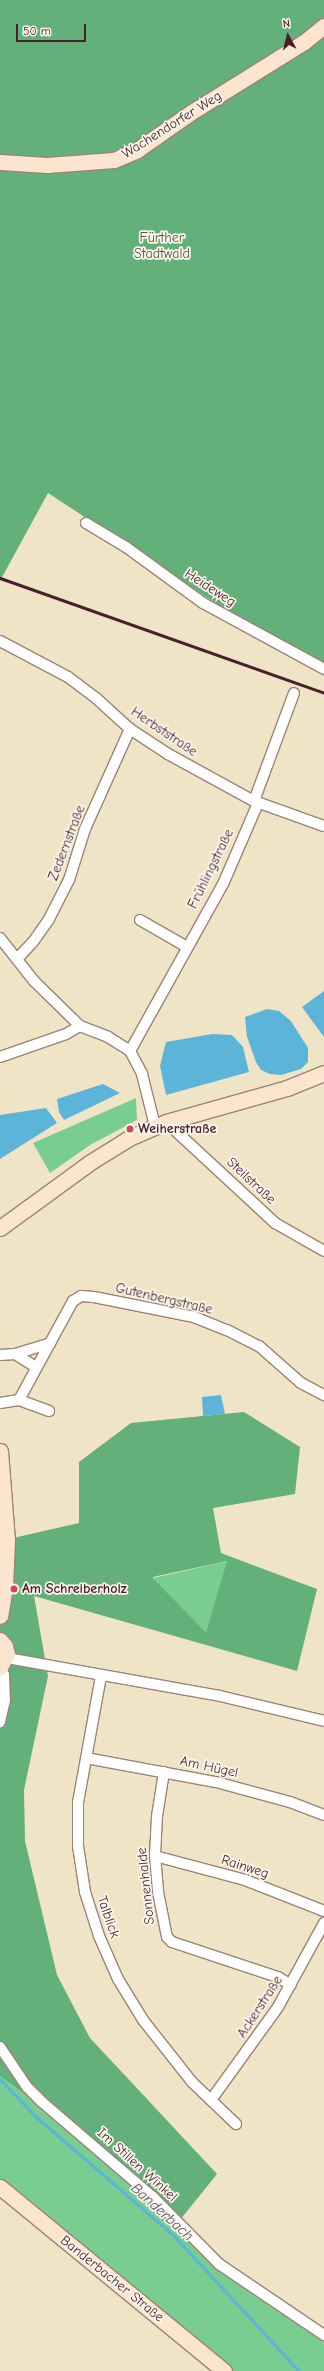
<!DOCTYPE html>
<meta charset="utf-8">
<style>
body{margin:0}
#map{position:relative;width:324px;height:2371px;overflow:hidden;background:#f0e4c6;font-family:"Comic Neue",sans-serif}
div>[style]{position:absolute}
.green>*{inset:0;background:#7acd90}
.forest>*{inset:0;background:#63b07a}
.water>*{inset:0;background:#5cb5d9}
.stream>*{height:3px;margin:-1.5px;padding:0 1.5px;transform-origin:1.5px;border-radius:1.5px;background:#5cb5d9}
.roads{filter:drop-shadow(1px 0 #9d8278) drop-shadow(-1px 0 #9d8278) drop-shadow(0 1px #9d8278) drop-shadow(0 -1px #9d8278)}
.street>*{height:10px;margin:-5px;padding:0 5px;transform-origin:5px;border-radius:5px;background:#fff}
.secondary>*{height:15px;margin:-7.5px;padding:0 7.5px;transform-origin:7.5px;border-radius:7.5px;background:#fce5cf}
.rail>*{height:3px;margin:-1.5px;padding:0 1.5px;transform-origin:1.5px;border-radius:1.5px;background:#4a1f2b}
.dots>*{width:11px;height:11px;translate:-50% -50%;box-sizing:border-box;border:2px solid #fbf7ec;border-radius:50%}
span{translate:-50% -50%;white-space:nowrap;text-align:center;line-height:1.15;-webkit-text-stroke:3.5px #fbf7ec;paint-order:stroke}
.street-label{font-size:14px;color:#4a1f2b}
.park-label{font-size:14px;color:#585349}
.poi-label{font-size:14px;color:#4a1f2b;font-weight:700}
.left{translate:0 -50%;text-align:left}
.water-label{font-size:15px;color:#505468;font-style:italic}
.north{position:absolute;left:268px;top:16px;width:40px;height:40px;-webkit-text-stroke:3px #fbf7ec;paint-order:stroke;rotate:353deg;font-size:11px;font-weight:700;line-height:16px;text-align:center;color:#4a1f2b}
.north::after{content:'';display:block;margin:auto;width:14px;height:18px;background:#4a1f2b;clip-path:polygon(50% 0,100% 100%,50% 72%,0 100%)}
.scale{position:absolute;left:16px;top:24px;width:70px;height:18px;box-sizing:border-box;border:2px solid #4a1f2b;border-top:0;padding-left:5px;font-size:12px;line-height:14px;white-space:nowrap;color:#4a1f2b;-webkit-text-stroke:3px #fbf7ec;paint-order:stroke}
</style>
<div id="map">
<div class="green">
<i style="clip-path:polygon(136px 1098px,137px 1120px,90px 1145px,50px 1173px,33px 1143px)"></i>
<i style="clip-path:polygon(228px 1561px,206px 1632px,153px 1578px)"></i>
<i style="clip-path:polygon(0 2076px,138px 2178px,247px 2282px,324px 2333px,324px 2371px,230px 2371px,0 2179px)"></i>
</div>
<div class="forest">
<i style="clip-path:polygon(0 0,324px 0,324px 674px,48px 493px,0 581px)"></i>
<i style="clip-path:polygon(evenodd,244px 1412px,300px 1447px,295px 1494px,213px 1508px,221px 1553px,317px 1589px,297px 1671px,34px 1596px,48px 1676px,24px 1790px,25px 1841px,57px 1975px,90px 2038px,217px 2174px,180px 2220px,138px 2178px,0 2076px,0 1541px,79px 1523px,79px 1462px,131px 1423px,244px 1412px,227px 1561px,206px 1632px,153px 1578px,153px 1577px,227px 1561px)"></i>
</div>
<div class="water">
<i style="clip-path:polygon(324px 991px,324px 1037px,302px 1007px)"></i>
<i style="clip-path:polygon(267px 1009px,279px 1011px,291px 1021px,308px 1048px,308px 1062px,301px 1069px,281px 1075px,270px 1074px,261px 1070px,256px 1062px,247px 1037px,245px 1017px)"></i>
<i style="clip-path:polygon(212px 1034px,232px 1035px,243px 1047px,249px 1072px,166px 1095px,160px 1066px,166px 1042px)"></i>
<i style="clip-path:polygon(103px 1084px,120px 1093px,64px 1120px,59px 1112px,57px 1099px)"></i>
<i style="clip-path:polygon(46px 1108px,57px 1123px,0 1159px,0 1115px)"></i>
<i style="clip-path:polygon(221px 1395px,225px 1414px,203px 1416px,202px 1397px)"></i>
</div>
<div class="stream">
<i style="left:0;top:2079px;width:51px;rotate:46.6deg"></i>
<i style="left:35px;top:2116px;width:182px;rotate:40.8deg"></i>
<i style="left:173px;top:2235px;width:185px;rotate:47.2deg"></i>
</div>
<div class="roads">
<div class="street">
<i style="left:86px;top:523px;width:47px;rotate:31deg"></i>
<i style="left:126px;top:547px;width:95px;rotate:36deg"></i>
<i style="left:203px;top:603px;width:138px;rotate:28.6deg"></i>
<i style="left:0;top:641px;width:77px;rotate:27.9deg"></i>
<i style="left:68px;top:677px;width:35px;rotate:37deg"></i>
<i style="left:96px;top:698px;width:46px;rotate:42.4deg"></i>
<i style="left:130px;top:729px;width:45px;rotate:33.3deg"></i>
<i style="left:168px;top:754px;width:98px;rotate:28.7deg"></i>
<i style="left:254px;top:801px;width:74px;rotate:19.7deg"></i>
<i style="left:254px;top:801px;width:115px;rotate:-69.7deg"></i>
<i style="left:140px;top:920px;width:54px;rotate:29.9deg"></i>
<i style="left:0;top:938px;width:55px;rotate:51.7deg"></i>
<i style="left:34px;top:981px;width:64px;rotate:44.4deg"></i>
<i style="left:80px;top:1026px;width:30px;rotate:21deg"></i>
<i style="left:108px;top:1037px;width:26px;rotate:32deg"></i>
<i style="left:130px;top:1051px;width:26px;rotate:62deg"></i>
<i style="left:142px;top:1074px;width:54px;rotate:76deg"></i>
<i style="left:17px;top:959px;width:23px;rotate:-47deg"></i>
<i style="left:33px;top:942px;width:28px;rotate:-55deg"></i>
<i style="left:49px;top:919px;width:44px;rotate:-62.9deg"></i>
<i style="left:69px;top:880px;width:53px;rotate:-72.6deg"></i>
<i style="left:85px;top:829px;width:110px;rotate:-65.8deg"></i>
<i style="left:130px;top:1051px;width:193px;rotate:-60.9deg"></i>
<i style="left:224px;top:882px;width:86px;rotate:-66.7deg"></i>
<i style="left:0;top:1057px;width:70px;rotate:-19.2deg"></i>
<i style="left:66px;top:1034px;width:16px;rotate:-30deg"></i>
<i style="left:166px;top:1122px;width:149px;rotate:42.8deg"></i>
<i style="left:275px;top:1223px;width:56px;rotate:29.7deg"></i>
<i style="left:50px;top:1343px;width:48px;rotate:-61.3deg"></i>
<i style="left:73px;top:1301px;width:9px;rotate:-32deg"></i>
<i style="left:81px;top:1296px;width:13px;rotate:4deg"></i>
<i style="left:94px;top:1297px;width:102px;rotate:11.3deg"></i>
<i style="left:194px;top:1317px;width:35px;rotate:22deg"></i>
<i style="left:227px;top:1330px;width:36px;rotate:27deg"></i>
<i style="left:259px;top:1346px;width:56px;rotate:41.4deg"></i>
<i style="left:301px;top:1383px;width:26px;rotate:28deg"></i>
<i style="left:15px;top:1354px;width:37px;rotate:-17deg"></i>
<i style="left:50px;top:1343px;width:65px;rotate:118.5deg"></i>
<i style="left:0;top:1355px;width:15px;rotate:-4deg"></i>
<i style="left:15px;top:1354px;width:25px;rotate:32deg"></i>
<i style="left:0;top:1403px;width:19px;rotate:-9deg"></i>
<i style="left:19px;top:1400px;width:32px;rotate:20deg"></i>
<i style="left:7px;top:1658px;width:216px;rotate:10.1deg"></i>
<i style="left:220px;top:1696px;width:107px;rotate:13.5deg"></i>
<i style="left:0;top:1667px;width:9px;rotate:63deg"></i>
<i style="left:4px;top:1675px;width:25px;rotate:88deg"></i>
<i style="left:5px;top:1700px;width:23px;rotate:103deg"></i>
<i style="left:101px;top:1676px;width:128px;rotate:100.3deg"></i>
<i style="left:78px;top:1802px;width:44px;rotate:90deg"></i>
<i style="left:78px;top:1846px;width:47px;rotate:81.3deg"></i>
<i style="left:85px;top:1892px;width:46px;rotate:72.3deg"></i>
<i style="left:99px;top:1936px;width:47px;rotate:66.2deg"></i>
<i style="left:118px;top:1979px;width:48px;rotate:58.6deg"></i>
<i style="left:143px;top:2020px;width:79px;rotate:51.7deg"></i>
<i style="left:192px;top:2082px;width:61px;rotate:43.7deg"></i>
<i style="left:86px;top:1758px;width:132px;rotate:10.5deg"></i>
<i style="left:216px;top:1782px;width:77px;rotate:15.1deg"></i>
<i style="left:290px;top:1802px;width:36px;rotate:21deg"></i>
<i style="left:164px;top:1772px;width:45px;rotate:99deg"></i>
<i style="left:157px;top:1816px;width:40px;rotate:92.9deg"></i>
<i style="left:155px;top:1856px;width:36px;rotate:85deg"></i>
<i style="left:158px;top:1892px;width:46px;rotate:78.7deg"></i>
<i style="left:167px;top:1937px;width:7px;rotate:45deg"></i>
<i style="left:172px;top:1942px;width:112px;rotate:18.3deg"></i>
<i style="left:278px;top:1977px;width:15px;rotate:32deg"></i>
<i style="left:155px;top:1856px;width:93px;rotate:14.9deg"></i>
<i style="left:245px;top:1880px;width:85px;rotate:21.4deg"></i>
<i style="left:0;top:2047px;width:48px;rotate:56deg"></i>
<i style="left:27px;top:2087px;width:21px;rotate:45deg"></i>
<i style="left:42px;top:2102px;width:146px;rotate:40.6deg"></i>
<i style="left:153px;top:2197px;width:94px;rotate:45.4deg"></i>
<i style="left:219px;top:2264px;width:127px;rotate:34.1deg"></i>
<i style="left:211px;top:2100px;width:115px;rotate:-54.2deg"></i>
<i style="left:278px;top:2007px;width:96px;rotate:-61.3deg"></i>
</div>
<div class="secondary">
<i style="left:0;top:162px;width:47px;rotate:3.7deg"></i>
<i style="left:47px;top:165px;width:67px;rotate:-4.3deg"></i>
<i style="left:114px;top:160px;width:25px;rotate:-23deg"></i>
<i style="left:137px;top:150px;width:65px;rotate:-34.9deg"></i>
<i style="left:190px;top:113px;width:134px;rotate:-31.9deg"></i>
<i style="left:304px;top:42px;width:26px;rotate:-39deg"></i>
<i style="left:0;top:1228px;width:110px;rotate:-36.1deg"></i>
<i style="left:89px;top:1163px;width:49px;rotate:-31.8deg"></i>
<i style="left:131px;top:1137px;width:38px;rotate:-23deg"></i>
<i style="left:166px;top:1122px;width:126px;rotate:-15.7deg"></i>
<i style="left:287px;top:1088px;width:40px;rotate:-22deg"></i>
<i style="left:0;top:1451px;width:88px;rotate:85.5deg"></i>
<i style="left:7px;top:1539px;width:47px;rotate:92.4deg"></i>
<i style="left:5px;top:1586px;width:30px;rotate:99deg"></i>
<i style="left:0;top:1640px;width:8px;rotate:50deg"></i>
<i style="left:5px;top:1646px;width:8px;rotate:76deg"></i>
<i style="left:7px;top:1654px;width:15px;rotate:118deg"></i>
<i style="left:0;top:2187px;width:290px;rotate:39.4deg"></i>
</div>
</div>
<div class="rail">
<i style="left:0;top:578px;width:344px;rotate:19.5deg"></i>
</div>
<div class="dots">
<i style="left:130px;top:1129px;background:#d1495b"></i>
<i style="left:14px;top:1589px;background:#d1495b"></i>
</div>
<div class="street-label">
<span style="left:172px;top:125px;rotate:-32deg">Wachendorfer Weg</span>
<span style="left:210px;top:588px;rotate:33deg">Heideweg</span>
<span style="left:164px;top:732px;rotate:34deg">Herbststraße</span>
<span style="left:67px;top:843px;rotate:-69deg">Zedernstraße</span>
<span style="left:211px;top:869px;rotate:-64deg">Frühlingstraße</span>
<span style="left:251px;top:1181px;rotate:43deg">Steilstraße</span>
<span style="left:164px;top:1299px;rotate:13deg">Gutenbergstraße</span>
<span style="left:209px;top:1767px;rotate:12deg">Am Hügel</span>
<span style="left:245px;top:1867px;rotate:18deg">Rainweg</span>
<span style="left:146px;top:1886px;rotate:-96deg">Sonnenhalde</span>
<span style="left:108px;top:1917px;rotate:71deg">Talblick</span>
<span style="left:260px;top:2007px;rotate:-57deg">Ackerstraße</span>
<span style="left:137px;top:2165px;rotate:42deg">Im Stillen Winkel</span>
<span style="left:112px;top:2279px;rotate:39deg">Banderbacher Straße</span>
</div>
<div class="park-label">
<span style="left:162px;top:246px">Fürther<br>Stadtwald</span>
</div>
<div class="poi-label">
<span class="left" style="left:138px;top:1129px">Weiherstraße</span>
<span class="left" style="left:22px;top:1589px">Am Schreiberholz</span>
</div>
<div class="water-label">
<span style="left:162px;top:2212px;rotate:42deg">Banderbach</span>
</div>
<div class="north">N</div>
<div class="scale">50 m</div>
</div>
